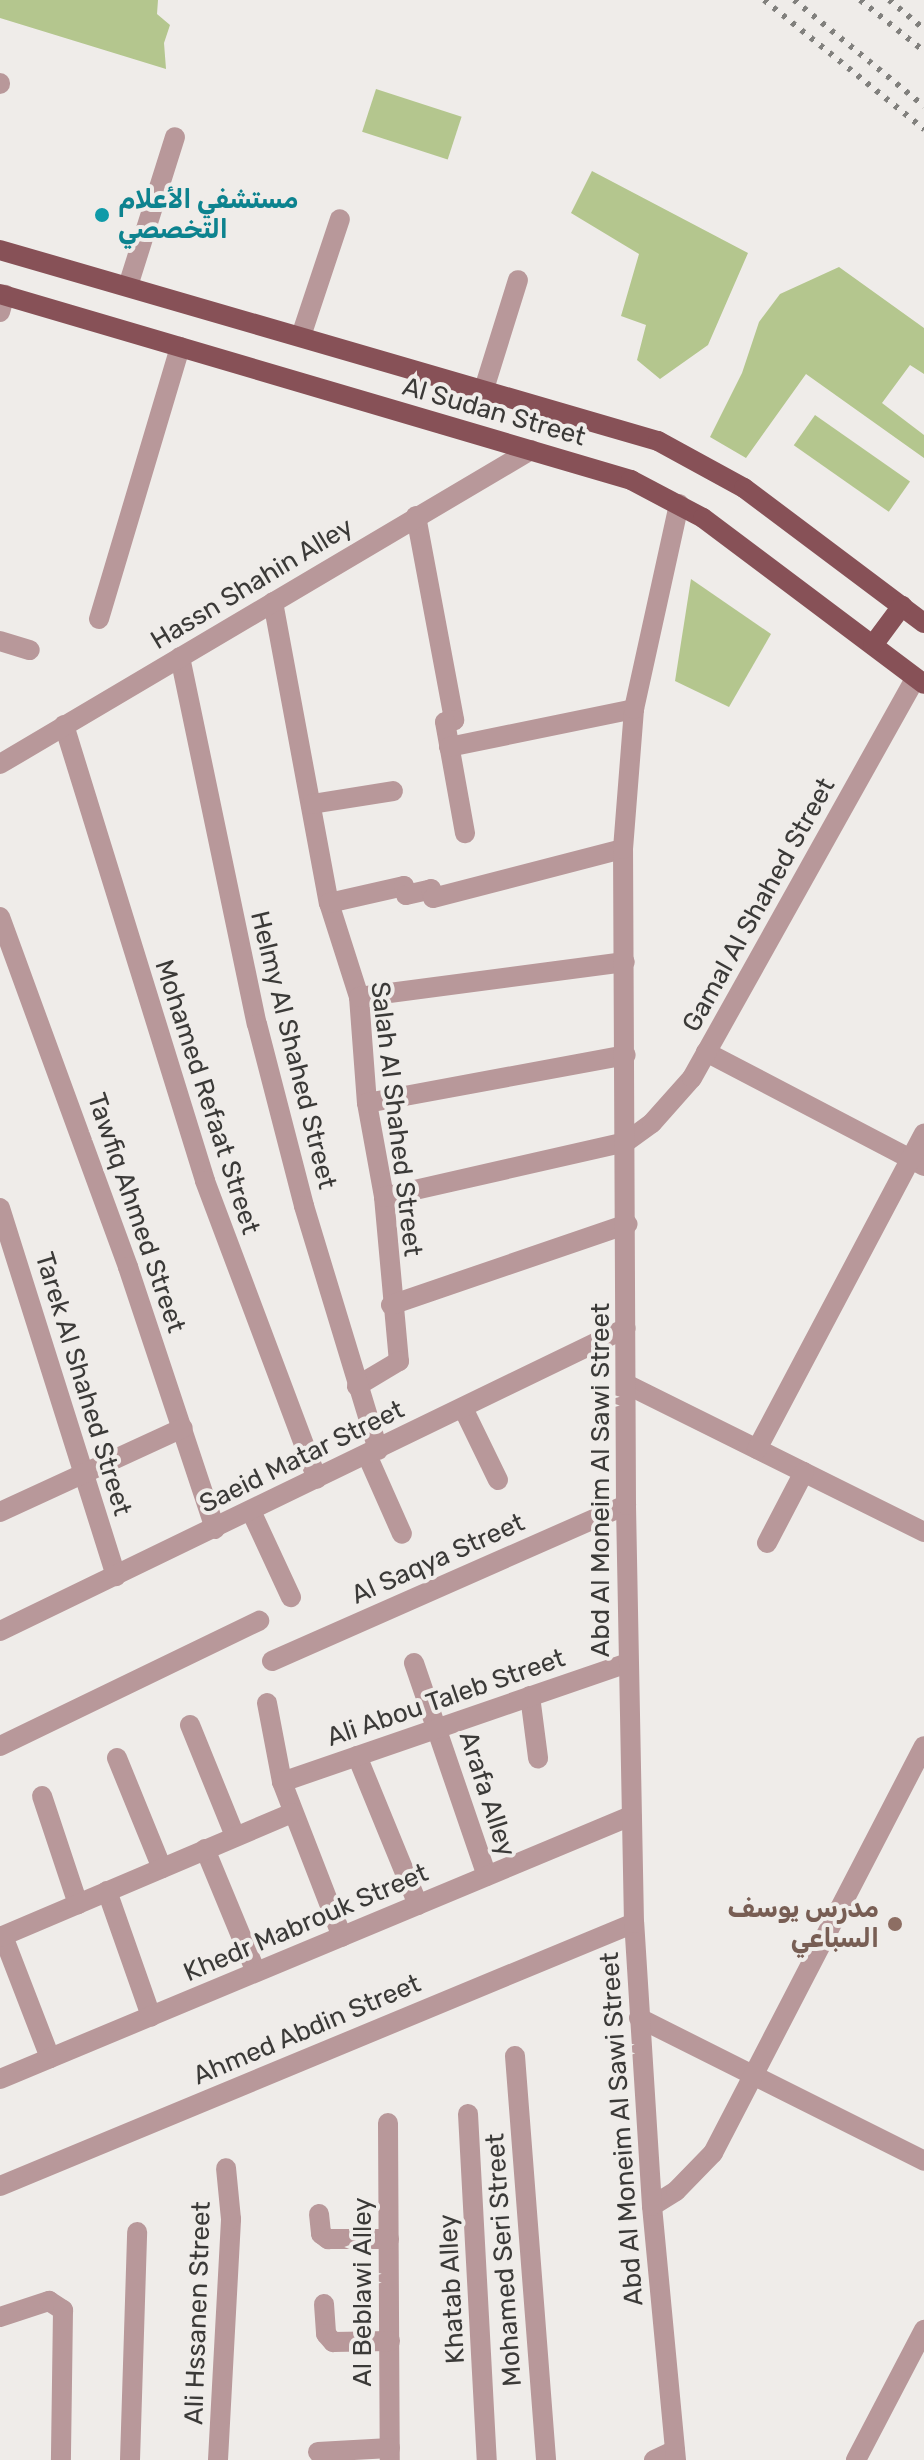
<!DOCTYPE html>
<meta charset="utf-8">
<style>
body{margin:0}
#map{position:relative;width:924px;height:2460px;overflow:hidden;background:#efece9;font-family:Rubik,"Noto Naskh Arabic",sans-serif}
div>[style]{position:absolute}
.green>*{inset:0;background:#b4c68e;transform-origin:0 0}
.minor>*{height:20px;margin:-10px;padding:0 10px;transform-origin:10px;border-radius:10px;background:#b8989a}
.tertiary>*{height:20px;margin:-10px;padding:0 10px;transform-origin:10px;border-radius:10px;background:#b8989a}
.primary>*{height:20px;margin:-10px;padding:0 10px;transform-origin:10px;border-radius:10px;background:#875157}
.rail>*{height:6px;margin-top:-3px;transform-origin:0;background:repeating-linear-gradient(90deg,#81807d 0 4px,transparent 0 12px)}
.dots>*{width:22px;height:22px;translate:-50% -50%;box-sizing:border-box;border:4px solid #efece9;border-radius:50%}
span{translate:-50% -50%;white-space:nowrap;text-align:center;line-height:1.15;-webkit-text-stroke:8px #efece9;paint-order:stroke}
.culture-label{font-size:26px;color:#0d838f;font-weight:700}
.left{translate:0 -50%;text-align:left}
.street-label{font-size:26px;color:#3b3a38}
.education-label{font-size:26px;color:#785e54;font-weight:700}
.right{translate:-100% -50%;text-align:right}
</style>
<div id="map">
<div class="green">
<i style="clip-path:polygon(0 0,158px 0,157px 14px,170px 25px,164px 43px,166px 69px,0 18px)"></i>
<i style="left:376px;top:89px;width:90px;height:45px;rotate:18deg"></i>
<i style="clip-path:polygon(592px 171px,748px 253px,708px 345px,660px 379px,637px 360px,646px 325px,621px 316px,639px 254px,571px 213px)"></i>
<i style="clip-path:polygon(839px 267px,924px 328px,924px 374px,910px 365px,882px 403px,924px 435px,924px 458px,806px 374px,746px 458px,710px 437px,742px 373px,759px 322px,780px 294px)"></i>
<i style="left:815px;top:415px;width:116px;height:37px;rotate:35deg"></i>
<i style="clip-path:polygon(691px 579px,771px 634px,729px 707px,675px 681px)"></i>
</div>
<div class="minor">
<i style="left:0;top:84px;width:1px;rotate:-90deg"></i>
<i style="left:128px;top:286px;width:156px;rotate:-72.5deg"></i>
<i style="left:0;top:312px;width:18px;rotate:-74deg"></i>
<i style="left:301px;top:336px;width:123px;rotate:-71.6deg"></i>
<i style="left:484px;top:389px;width:114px;rotate:-72.7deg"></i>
<i style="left:416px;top:516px;width:208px;rotate:79.4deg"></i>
<i style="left:454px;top:720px;width:9px;rotate:167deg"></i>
<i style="left:445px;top:722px;width:113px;rotate:79.8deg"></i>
<i style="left:273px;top:602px;width:306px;rotate:79.5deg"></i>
<i style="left:329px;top:903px;width:99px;rotate:72.3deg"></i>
<i style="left:359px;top:997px;width:106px;rotate:85.7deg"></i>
<i style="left:367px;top:1103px;width:96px;rotate:79.7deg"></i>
<i style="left:384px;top:1197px;width:165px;rotate:84.8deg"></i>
<i style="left:399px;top:1361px;width:49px;rotate:149.2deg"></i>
<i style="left:99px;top:619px;width:284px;rotate:-73.4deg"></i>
<i style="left:0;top:641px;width:31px;rotate:17deg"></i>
<i style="left:180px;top:657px;width:375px;rotate:78.2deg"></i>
<i style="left:257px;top:1024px;width:188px;rotate:75.5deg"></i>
<i style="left:304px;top:1206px;width:255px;rotate:73.1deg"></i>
<i style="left:64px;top:725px;width:477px;rotate:72.8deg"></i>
<i style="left:205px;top:1181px;width:318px;rotate:69.4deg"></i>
<i style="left:449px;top:747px;width:189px;rotate:-11.6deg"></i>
<i style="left:0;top:764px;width:617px;rotate:-30.6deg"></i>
<i style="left:312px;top:804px;width:82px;rotate:-9.1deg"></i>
<i style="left:329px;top:903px;width:77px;rotate:-12.8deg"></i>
<i style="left:404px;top:886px;width:9px;rotate:77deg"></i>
<i style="left:406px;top:895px;width:26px;rotate:-13deg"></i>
<i style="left:431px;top:889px;width:9px;rotate:77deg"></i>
<i style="left:433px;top:898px;width:196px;rotate:-14.5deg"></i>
<i style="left:0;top:917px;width:373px;rotate:69.9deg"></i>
<i style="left:128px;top:1267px;width:276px;rotate:71.6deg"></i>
<i style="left:359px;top:997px;width:268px;rotate:-7.5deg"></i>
<i style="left:706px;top:1052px;width:246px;rotate:27.6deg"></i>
<i style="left:367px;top:1103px;width:263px;rotate:-10.5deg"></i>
<i style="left:384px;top:1197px;width:248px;rotate:-12.8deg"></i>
<i style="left:626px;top:1142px;width:32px;rotate:-36deg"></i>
<i style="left:652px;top:1123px;width:60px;rotate:-48.4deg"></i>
<i style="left:692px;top:1078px;width:458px;rotate:-60.8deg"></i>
<i style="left:0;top:1208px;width:386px;rotate:72.5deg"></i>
<i style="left:391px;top:1305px;width:250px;rotate:-18.9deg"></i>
<i style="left:626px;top:1384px;width:333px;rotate:26.4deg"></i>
<i style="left:463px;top:1408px;width:80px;rotate:64.1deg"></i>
<i style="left:757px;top:1449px;width:357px;rotate:-62.1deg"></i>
<i style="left:367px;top:1455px;width:86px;rotate:66.1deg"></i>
<i style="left:251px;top:1511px;width:95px;rotate:65.1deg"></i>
<i style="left:0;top:1512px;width:201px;rotate:-24.7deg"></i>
<i style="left:767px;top:1543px;width:80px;rotate:-62.5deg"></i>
<i style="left:0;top:1631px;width:695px;rotate:-25.83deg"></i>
<i style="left:272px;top:1661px;width:387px;rotate:-23.8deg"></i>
<i style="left:414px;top:1663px;width:225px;rotate:71.1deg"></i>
<i style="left:530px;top:1696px;width:63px;rotate:82.6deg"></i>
<i style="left:267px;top:1703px;width:80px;rotate:79.2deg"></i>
<i style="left:282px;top:1782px;width:166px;rotate:68.8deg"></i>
<i style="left:190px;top:1725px;width:120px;rotate:67.9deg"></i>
<i style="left:0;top:1746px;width:288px;rotate:-25.8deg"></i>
<i style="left:357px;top:1756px;width:161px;rotate:67.7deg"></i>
<i style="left:117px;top:1758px;width:119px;rotate:67.8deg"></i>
<i style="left:282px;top:1782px;width:366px;rotate:-19deg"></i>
<i style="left:42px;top:1796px;width:114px;rotate:71.6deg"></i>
<i style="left:205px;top:1849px;width:133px;rotate:67.5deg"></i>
<i style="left:107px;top:1891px;width:133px;rotate:70.6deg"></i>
<i style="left:3px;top:1936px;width:131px;rotate:68.9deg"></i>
<i style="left:0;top:1937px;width:317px;rotate:-23deg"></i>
<i style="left:639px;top:2018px;width:319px;rotate:26.6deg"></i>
<i style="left:515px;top:2056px;width:405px;rotate:85.6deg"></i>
<i style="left:0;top:2079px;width:684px;rotate:-22.63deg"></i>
<i style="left:468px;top:2114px;width:347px;rotate:86.9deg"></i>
<i style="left:388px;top:2123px;width:337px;rotate:89.7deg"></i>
<i style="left:0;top:2186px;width:686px;rotate:-22.53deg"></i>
<i style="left:652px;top:2206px;width:28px;rotate:-32deg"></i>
<i style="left:676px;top:2191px;width:53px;rotate:-45.8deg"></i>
<i style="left:713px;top:2153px;width:458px;rotate:-62.6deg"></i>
<i style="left:319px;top:2214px;width:20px;rotate:84deg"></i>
<i style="left:321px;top:2234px;width:9px;rotate:36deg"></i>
<i style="left:328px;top:2239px;width:61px"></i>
<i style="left:324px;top:2304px;width:30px;rotate:86deg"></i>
<i style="left:326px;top:2334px;width:11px;rotate:49deg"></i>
<i style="left:333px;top:2342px;width:57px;rotate:-1deg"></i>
<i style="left:0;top:2317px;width:52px;rotate:-18.1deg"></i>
<i style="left:49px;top:2301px;width:17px;rotate:33deg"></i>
<i style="left:63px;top:2310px;width:150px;rotate:90.8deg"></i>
<i style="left:318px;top:2452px;width:72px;rotate:-3.2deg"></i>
<i style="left:130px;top:2460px;width:228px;rotate:-88.2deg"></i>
<i style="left:218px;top:2460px;width:241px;rotate:-86.9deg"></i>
<i style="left:231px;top:2219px;width:51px;rotate:-95.6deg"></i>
<i style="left:654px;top:2460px;width:23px;rotate:-25deg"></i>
<i style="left:856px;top:2460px;width:147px;rotate:-62.4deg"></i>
</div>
<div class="tertiary">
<i style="left:676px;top:2460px;width:255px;rotate:-95.4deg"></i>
<i style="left:652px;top:2206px;width:284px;rotate:-93.6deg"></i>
<i style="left:634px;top:1923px;width:418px;rotate:-91.1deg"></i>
<i style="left:626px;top:1505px;width:656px;rotate:-90.26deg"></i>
<i style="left:623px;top:849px;width:140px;rotate:-85.5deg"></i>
<i style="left:634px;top:709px;width:210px;rotate:-77.6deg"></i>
</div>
<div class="primary">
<i style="left:0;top:250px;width:685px;rotate:16.19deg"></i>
<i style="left:658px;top:441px;width:98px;rotate:28.7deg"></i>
<i style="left:744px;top:488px;width:225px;rotate:36.9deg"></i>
<i style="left:0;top:294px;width:658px;rotate:16.42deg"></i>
<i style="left:631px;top:480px;width:81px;rotate:27.8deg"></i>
<i style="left:703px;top:518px;width:276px;rotate:36.9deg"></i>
<i style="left:873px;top:645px;width:49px;rotate:-53.4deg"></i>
</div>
<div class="rail">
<i style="left:764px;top:0;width:206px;rotate:38.9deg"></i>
<i style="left:794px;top:0;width:168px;rotate:39.2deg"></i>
<i style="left:860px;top:0;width:82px;rotate:38.6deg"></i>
<i style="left:889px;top:0;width:45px;rotate:39.6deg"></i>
</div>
<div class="dots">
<i style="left:102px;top:215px;background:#0f9aa8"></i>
<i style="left:895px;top:1924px;background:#8d6e63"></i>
</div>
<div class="culture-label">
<span class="left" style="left:118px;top:215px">مستشفي الأعلام<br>التخصصي</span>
</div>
<div class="street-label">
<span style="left:494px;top:412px;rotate:16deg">Al Sudan Street</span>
<span style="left:252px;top:584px;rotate:-31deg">Hassn Shahin Alley</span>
<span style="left:759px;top:905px;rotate:-61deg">Gamal Al Shahed Street</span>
<span style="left:293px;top:1050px;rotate:76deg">Helmy Al Shahed Street</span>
<span style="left:207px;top:1097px;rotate:72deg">Mohamed Refaat Street</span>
<span style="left:396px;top:1119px;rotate:83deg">Salah Al Shahed Street</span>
<span style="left:136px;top:1213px;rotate:71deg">Tawfiq Ahmed Street</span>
<span style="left:83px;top:1384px;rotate:73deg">Tarek Al Shahed Street</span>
<span style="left:302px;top:1457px;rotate:-26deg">Saeid Matar Street</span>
<span style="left:601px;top:1480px;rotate:-90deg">Abd Al Moneim Al Sawi Street</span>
<span style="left:438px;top:1559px;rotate:-24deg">Al Saqya Street</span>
<span style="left:446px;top:1698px;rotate:-19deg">Ali Abou Taleb Street</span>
<span style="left:487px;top:1794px;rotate:72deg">Arafa Alley</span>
<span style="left:306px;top:1923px;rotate:-23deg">Khedr Mabrouk Street</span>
<span style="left:307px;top:2030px;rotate:-23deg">Ahmed Abdin Street</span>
<span style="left:622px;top:2129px;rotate:-94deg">Abd Al Moneim Al Sawi Street</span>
<span style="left:504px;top:2260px;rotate:-94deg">Mohamed Seri Street</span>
<span style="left:452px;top:2289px;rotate:-93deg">Khatab Alley</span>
<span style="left:363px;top:2292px;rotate:-90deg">Al Beblawi Alley</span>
<span style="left:198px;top:2313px;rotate:-88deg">Ali Hssanen Street</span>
</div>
<div class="education-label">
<span class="right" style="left:879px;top:1924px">مدرس يوسف<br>السباعي</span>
</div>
</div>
